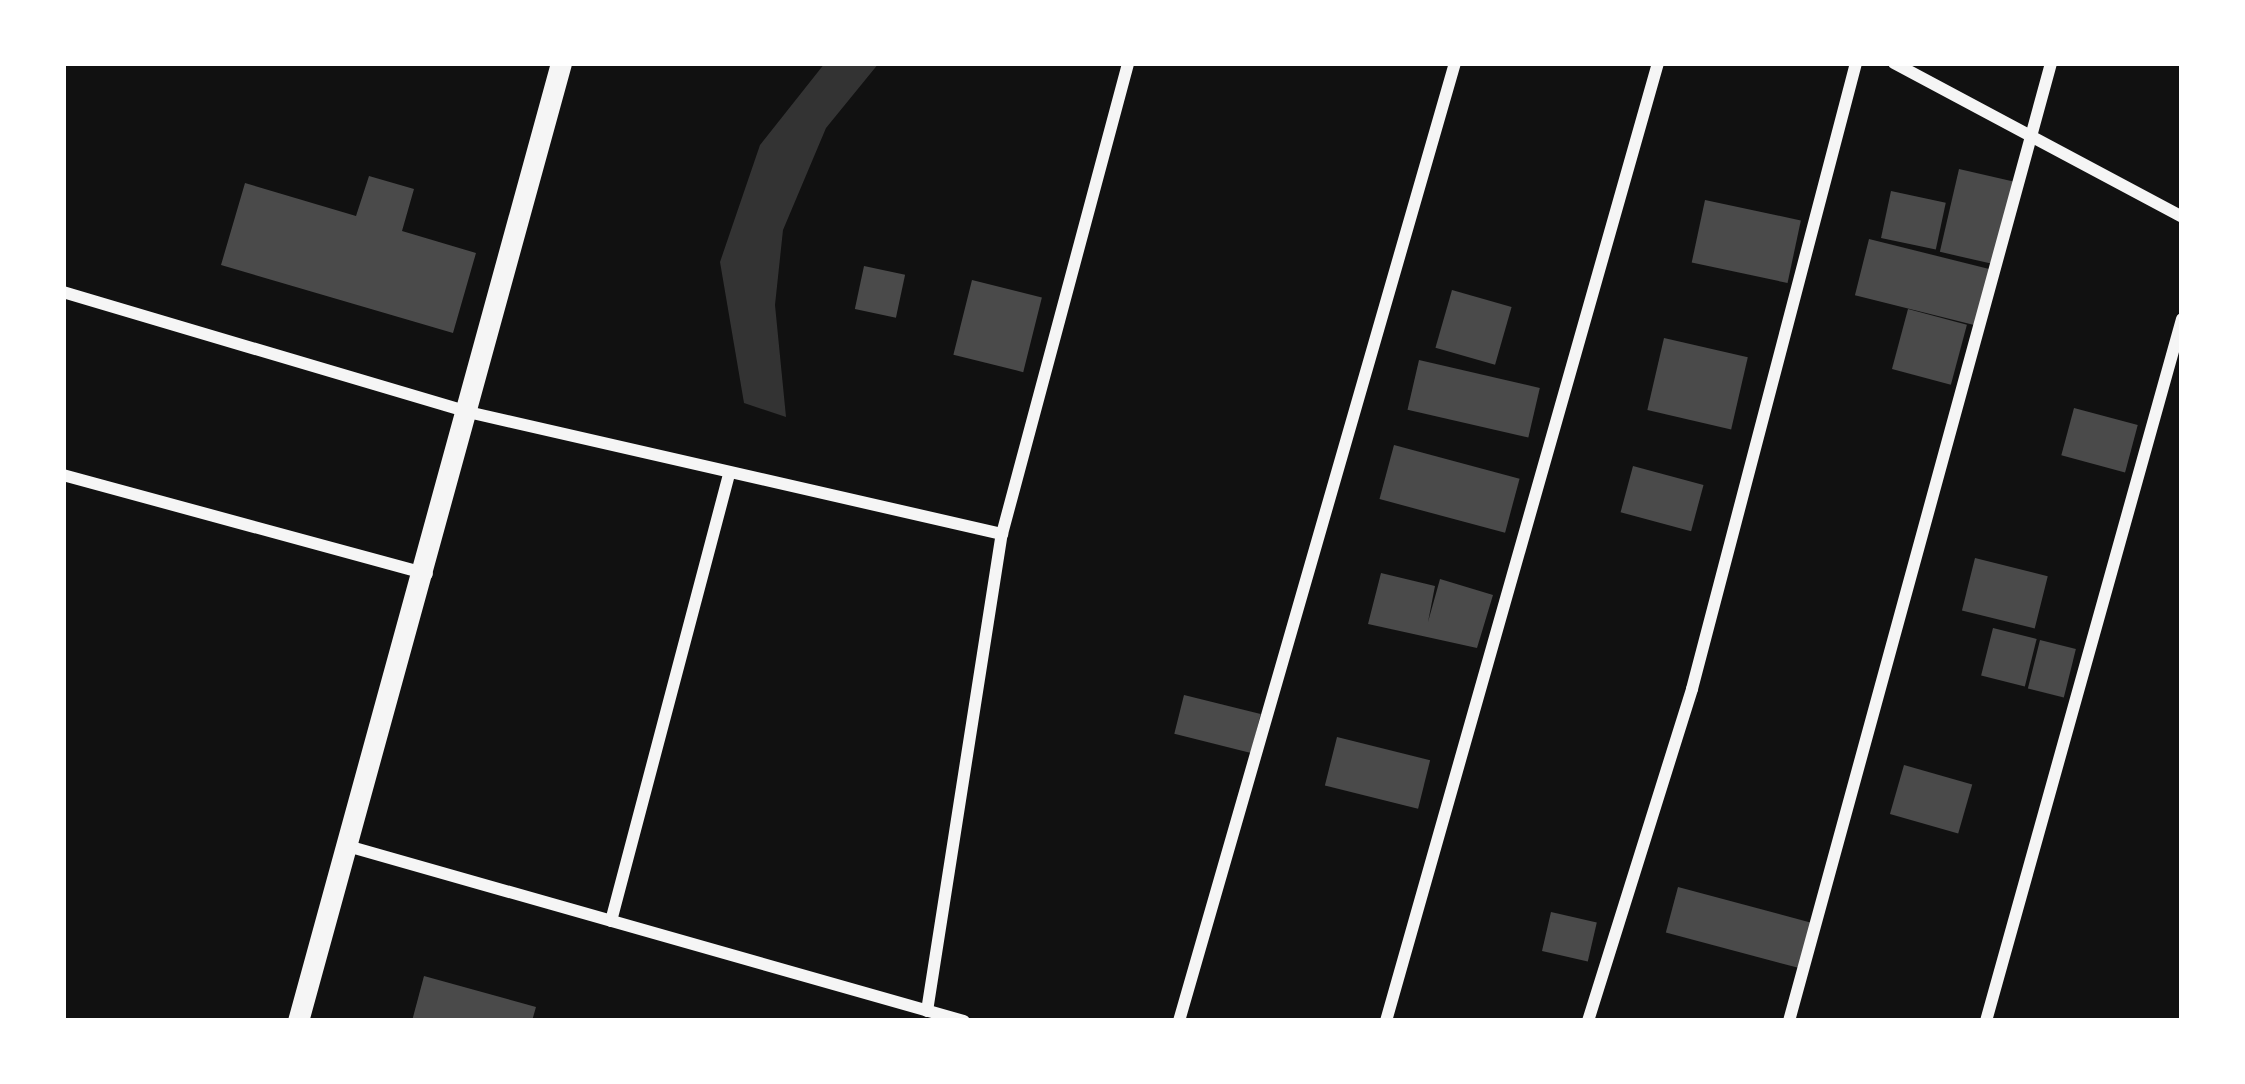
<!DOCTYPE html>
<style>
body{margin:0}
#map{position:relative;width:2245px;height:1084px;overflow:hidden;background:#111;font-family:Georgia,serif}
div>[style]{position:absolute}
.water>*{inset:0;background:#333}
.building>*{inset:0;background:#4a4a4a;transform-origin:0 0}
.minor>*{height:12px;margin:-6px;padding:0 6px;transform-origin:6px;border-radius:6px;background:#f5f5f5}
.tertiary>*{height:21px;margin:-10.5px;padding:0 10.5px;transform-origin:10.5px;border-radius:10.5px;background:#f5f5f5}
span{translate:-50% -50%;white-space:nowrap;text-align:center;line-height:1.15;-webkit-text-stroke:10px #fff;paint-order:stroke}
.frame{position:absolute;inset:0;border:66px solid #fff;pointer-events:none}
</style>
<div id="map">
<div class="water">
<i style="clip-path:polygon(825px 63px,879px 63px,826px 128px,783px 230px,775px 305px,786px 417px,744px 403px,720px 262px,760px 145px)"></i>
</div>
<div class="building">
<i style="left:1959px;top:169px;width:58px;height:85px;rotate:13deg"></i>
<i style="clip-path:polygon(369px 176px,414px 189px,402px 231px,476px 253px,453px 333px,221px 265px,245px 183px,356px 216px)"></i>
<i style="left:1891px;top:191px;width:56px;height:48px;rotate:12deg"></i>
<i style="left:1705px;top:200px;width:98px;height:64px;rotate:12deg"></i>
<i style="left:1869px;top:239px;width:130px;height:58px;rotate:14deg"></i>
<i style="left:864px;top:266px;width:42px;height:44px;rotate:12deg"></i>
<i style="left:972px;top:280px;width:72px;height:77px;rotate:14deg"></i>
<i style="left:1452px;top:290px;width:62px;height:60px;rotate:16deg"></i>
<i style="left:1908px;top:309px;width:61px;height:62px;rotate:15deg"></i>
<i style="left:1664px;top:338px;width:86px;height:74px;rotate:13deg"></i>
<i style="left:1419px;top:360px;width:124px;height:51px;rotate:13deg"></i>
<i style="left:2074px;top:408px;width:66px;height:49px;rotate:15deg"></i>
<i style="left:1394px;top:445px;width:130px;height:56px;rotate:15deg"></i>
<i style="left:1633px;top:466px;width:73px;height:48px;rotate:15deg"></i>
<i style="left:1975px;top:558px;width:75px;height:54px;rotate:14deg"></i>
<i style="clip-path:polygon(1381px 573px,1435px 586px,1428px 622px,1440px 579px,1493px 595px,1477px 648px,1368px 624px)"></i>
<i style="left:1993px;top:628px;width:45px;height:49px;rotate:14deg"></i>
<i style="left:2040px;top:640px;width:37px;height:50px;rotate:14deg"></i>
<i style="left:1184px;top:695px;width:79px;height:40px;rotate:14deg"></i>
<i style="left:1337px;top:737px;width:96px;height:50px;rotate:14deg"></i>
<i style="left:1904px;top:765px;width:71px;height:51px;rotate:16deg"></i>
<i style="left:1678px;top:887px;width:138px;height:47px;rotate:15deg"></i>
<i style="left:1551px;top:912px;width:47px;height:40px;rotate:13deg"></i>
<i style="clip-path:polygon(424px 976px,536px 1007px,532px 1021px,412px 1021px)"></i>
</div>
<div class="minor">
<i style="left:1894px;top:63px;width:327px;rotate:28.1deg"></i>
<i style="left:63px;top:292px;width:422px;rotate:16.5deg"></i>
<i style="left:468px;top:412px;width:548px;rotate:12.87deg"></i>
<i style="left:63px;top:475px;width:377px;rotate:15.2deg"></i>
<i style="left:351px;top:847px;width:637px;rotate:15.85deg"></i>
<i style="left:611px;top:921px;width:461px;rotate:-75.2deg"></i>
<i style="left:927px;top:1011px;width:483px;rotate:-81.1deg"></i>
<i style="left:1002px;top:534px;width:488px;rotate:-75deg"></i>
<i style="left:1179px;top:1021px;width:997px;rotate:-73.93deg"></i>
<i style="left:1386px;top:1021px;width:996px;rotate:-74.15deg"></i>
<i style="left:1588px;top:1021px;width:348px;rotate:-72.6deg"></i>
<i style="left:1692px;top:689px;width:647px;rotate:-75.32deg"></i>
<i style="left:1789px;top:1021px;width:993px;rotate:-74.7deg"></i>
<i style="left:1986px;top:1021px;width:729px;rotate:-74.4deg"></i>
</div>
<div class="tertiary">
<i style="left:298px;top:1021px;width:993px;rotate:-74.65deg"></i>
</div>
<div class="frame"></div>
</div>
